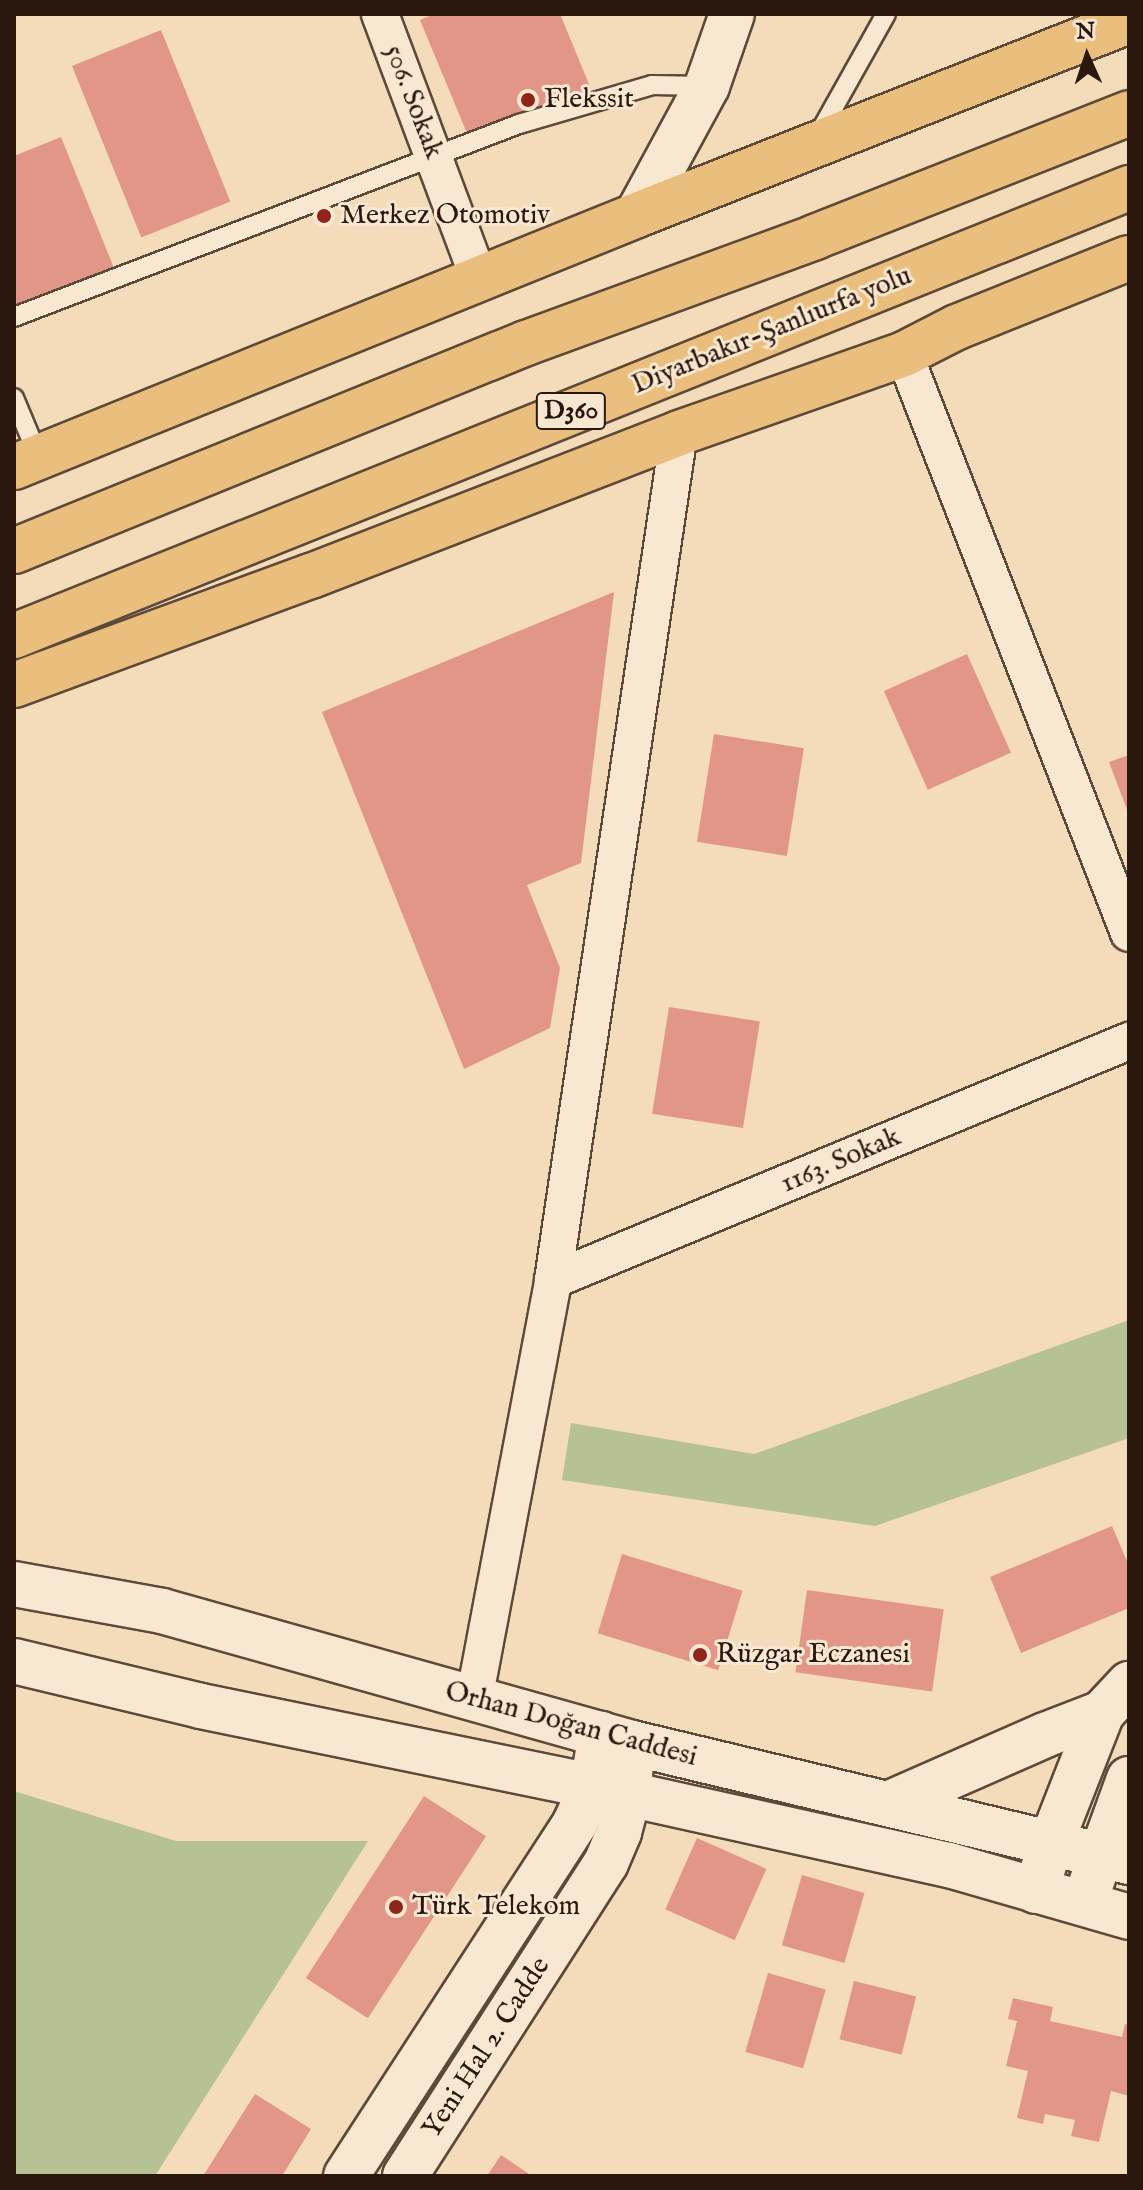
<!DOCTYPE html>
<meta charset="utf-8">
<style>
body{margin:0}
#map{position:relative;width:1143px;height:2190px;overflow:hidden;background:#f4dbb9;font-family:"IM FELL English",serif}
div>[style]{position:absolute}
.green>*{inset:0;background:#b6c194}
.building>*{inset:0;background:#e19687;transform-origin:0 0}
.roads{filter:drop-shadow(2px 0 #5c4939) drop-shadow(-2px 0 #5c4939) drop-shadow(0 2px #5c4939) drop-shadow(0 -2px #5c4939)}
.service>*{height:18px;margin:-9px;padding:0 9px;transform-origin:9px;border-radius:9px;background:#f8e8d2}
.minor>*{height:36px;margin:-18px;padding:0 18px;transform-origin:18px;border-radius:18px;background:#f8e8d2}
.tertiary>*{height:44px;margin:-22px;padding:0 22px;transform-origin:22px;border-radius:22px;background:#f8e8d2}
.secondary>*{height:44px;margin:-22px;padding:0 22px;transform-origin:22px;border-radius:22px;background:#f8e8d2}
.trunk>*{height:44px;margin:-22px;padding:0 22px;transform-origin:22px;border-radius:22px;background:#eabe7c}
.dots>*{width:22px;height:22px;translate:-50% -50%;box-sizing:border-box;border:4px solid #f8e8d2;border-radius:50%}
span{translate:-50% -50%;white-space:nowrap;text-align:center;line-height:1.15;-webkit-text-stroke:6px #f8e8d2;paint-order:stroke}
.shield-label span{padding:2px 6px;background:#f8e8d2;border:2px solid;border-radius:6px;-webkit-text-stroke-width:0}
.shield-label{font-size:26px;color:#2a180e;font-weight:700}
.poi-label{font-size:28px;color:#2a180e}
.left{translate:0 -50%;text-align:left}
.street-label{font-size:28px;color:#2a180e}
.frame{position:absolute;inset:0;border:16px solid #2a180e;pointer-events:none}
.north{position:absolute;left:1047px;top:16px;width:80px;height:80px;-webkit-text-stroke:6px #f8e8d2;paint-order:stroke;rotate:357deg;font-size:22px;font-weight:700;line-height:32px;text-align:center;color:#2a180e}
.north::after{content:'';display:block;margin:auto;width:28px;height:36px;background:#2a180e;clip-path:polygon(50% 0,100% 100%,50% 72%,0 100%)}
</style>
<div id="map">
<div class="green">
<i style="clip-path:polygon(1129px 1320px,1129px 1438px,875px 1526px,562px 1480px,571px 1423px,754px 1454px)"></i>
<i style="clip-path:polygon(14px 1791px,176px 1841px,368px 1841px,155px 2176px,14px 2176px)"></i>
</div>
<div class="building">
<i style="clip-path:polygon(434px 14px,560px 14px,591px 89px,469px 138px,420px 20px)"></i>
<i style="left:161px;top:30px;width:185px;height:96px;rotate:68deg"></i>
<i style="clip-path:polygon(61px 137px,114px 268px,16px 308px,14px 156px)"></i>
<i style="clip-path:polygon(614px 592px,581px 863px,527px 885px,560px 968px,550px 1028px,464px 1069px,322px 712px)"></i>
<i style="left:967px;top:654px;width:108px;height:91px;rotate:66deg"></i>
<i style="left:714px;top:734px;width:91px;height:109px;rotate:9deg"></i>
<i style="clip-path:polygon(1129px 755px,1129px 815px,1109px 762px)"></i>
<i style="left:669px;top:1007px;width:92px;height:108px;rotate:9deg"></i>
<i style="clip-path:polygon(1112px 1526px,1129px 1566px,1129px 1608px,1021px 1653px,990px 1577px)"></i>
<i style="left:622px;top:1554px;width:126px;height:83px;rotate:17deg"></i>
<i style="left:807px;top:1590px;width:138px;height:83px;rotate:8deg"></i>
<i style="left:424px;top:1796px;width:74px;height:217px;rotate:33deg"></i>
<i style="left:697px;top:1838px;width:76px;height:78px;rotate:24deg"></i>
<i style="left:802px;top:1875px;width:65px;height:73px;rotate:16deg"></i>
<i style="left:768px;top:1973px;width:60px;height:82px;rotate:16deg"></i>
<i style="left:854px;top:1981px;width:64px;height:60px;rotate:14deg"></i>
<i style="clip-path:polygon(1013px 1998px,1053px 2007px,1050px 2021px,1122px 2037px,1125px 2024px,1129px 2025px,1129px 2096px,1111px 2091px,1099px 2142px,1071px 2136px,1075px 2120px,1045px 2114px,1043px 2124px,1017px 2118px,1028px 2071px,1006px 2066px,1017px 2021px,1008px 2019px)"></i>
<i style="clip-path:polygon(255px 2094px,311px 2129px,282px 2176px,203px 2176px)"></i>
<i style="clip-path:polygon(501px 2155px,532px 2176px,487px 2176px)"></i>
</div>
<div class="roads">
<div class="service">
<i style="left:817px;top:137px;width:141px;rotate:-60.7deg"></i>
<i style="left:14px;top:317px;width:541px;rotate:-20.92deg"></i>
<i style="left:519px;top:124px;width:139px;rotate:-16.3deg"></i>
<i style="left:652px;top:85px;width:54px;rotate:1.1deg"></i>
<i style="left:14px;top:398px;width:65px;rotate:67.4deg"></i>
</div>
<div class="minor">
<i style="left:380px;top:14px;width:285px;rotate:69.5deg"></i>
<i style="left:904px;top:354px;width:621px;rotate:68.76deg"></i>
<i style="left:553px;top:1280px;width:624px;rotate:-22.54deg"></i>
<i style="left:474px;top:1700px;width:427px;rotate:-79.3deg"></i>
<i style="left:553px;top:1280px;width:856px;rotate:-81.54deg"></i>
</div>
<div class="tertiary">
<i style="left:637px;top:215px;width:147px;rotate:-61.5deg"></i>
<i style="left:707px;top:86px;width:76px;rotate:-70.9deg"></i>
<i style="left:1036px;top:1891px;width:50px;rotate:-72.6deg"></i>
<i style="left:1051px;top:1843px;width:140px;rotate:-68.6deg"></i>
<i style="left:1102px;top:1713px;width:40px;rotate:-47deg"></i>
<i style="left:1084px;top:1903px;width:132px;rotate:-70.1deg"></i>
<i style="left:346px;top:2176px;width:421px;rotate:-57deg"></i>
<i style="left:575px;top:1823px;width:41px;rotate:-65.3deg"></i>
<i style="left:592px;top:1786px;width:53px;rotate:-80.2deg"></i>
<i style="left:405px;top:2176px;width:372px;rotate:-57.3deg"></i>
<i style="left:606px;top:1863px;width:34px;rotate:-67deg"></i>
<i style="left:619px;top:1832px;width:39px;rotate:-75deg"></i>
<i style="left:629px;top:1794px;width:51px;rotate:-86.6deg"></i>
</div>
<div class="secondary">
<i style="left:14px;top:1584px;width:150px;rotate:10.3deg"></i>
<i style="left:162px;top:1611px;width:488px;rotate:15.7deg"></i>
<i style="left:632px;top:1743px;width:511px;rotate:13.47deg"></i>
<i style="left:14px;top:1661px;width:192px;rotate:13.5deg"></i>
<i style="left:201px;top:1706px;width:399px;rotate:11.6deg"></i>
<i style="left:592px;top:1786px;width:366px;rotate:12.5deg"></i>
<i style="left:949px;top:1865px;width:187px;rotate:16.1deg"></i>
<i style="left:888px;top:1804px;width:171px;rotate:-23.7deg"></i>
<i style="left:1045px;top:1735px;width:61px;rotate:-21.1deg"></i>
</div>
<div class="trunk">
<i style="left:14px;top:467px;width:672px;rotate:-22.02deg"></i>
<i style="left:637px;top:215px;width:529px;rotate:-21.52deg"></i>
<i style="left:14px;top:551px;width:553px;rotate:-22.11deg"></i>
<i style="left:526px;top:343px;width:308px;rotate:-20.1deg"></i>
<i style="left:815px;top:237px;width:338px;rotate:-21.5deg"></i>
<i style="left:14px;top:636px;width:1202px;rotate:-21.89deg"></i>
<i style="left:14px;top:685px;width:316px;rotate:-20.2deg"></i>
<i style="left:311px;top:576px;width:395px;rotate:-21.2deg"></i>
<i style="left:679px;top:433px;width:238px;rotate:-19.3deg"></i>
<i style="left:904px;top:354px;width:59px;rotate:-27deg"></i>
<i style="left:957px;top:327px;width:185px;rotate:-21.9deg"></i>
</div>
</div>
<div class="dots">
<i style="left:528px;top:100px;background:#8f2418"></i>
<i style="left:324px;top:216px;background:#8f2418"></i>
<i style="left:700px;top:1655px;background:#8f2418"></i>
<i style="left:396px;top:1907px;background:#8f2418"></i>
</div>
<div class="shield-label">
<span style="left:571px;top:411px">D360</span>
</div>
<div class="poi-label">
<span class="left" style="left:544px;top:100px">Flekssit</span>
<span class="left" style="left:340px;top:216px">Merkez Otomotiv</span>
<span class="left" style="left:716px;top:1655px">Rüzgar Eczanesi</span>
<span class="left" style="left:412px;top:1907px">Türk Telekom</span>
</div>
<div class="street-label">
<span style="left:413px;top:102px;rotate:69deg">506. Sokak</span>
<span style="left:772px;top:331px;rotate:-22deg">Diyarbakır-Şanlıurfa yolu</span>
<span style="left:841px;top:1161px;rotate:-23deg">1163. Sokak</span>
<span style="left:571px;top:1725px;rotate:15deg">Orhan Doğan Caddesi</span>
<span style="left:487px;top:2048px;rotate:-57deg">Yeni Hal 2. Cadde</span>
</div>
<div class="frame"></div>
<div class="north">N</div>
</div>
